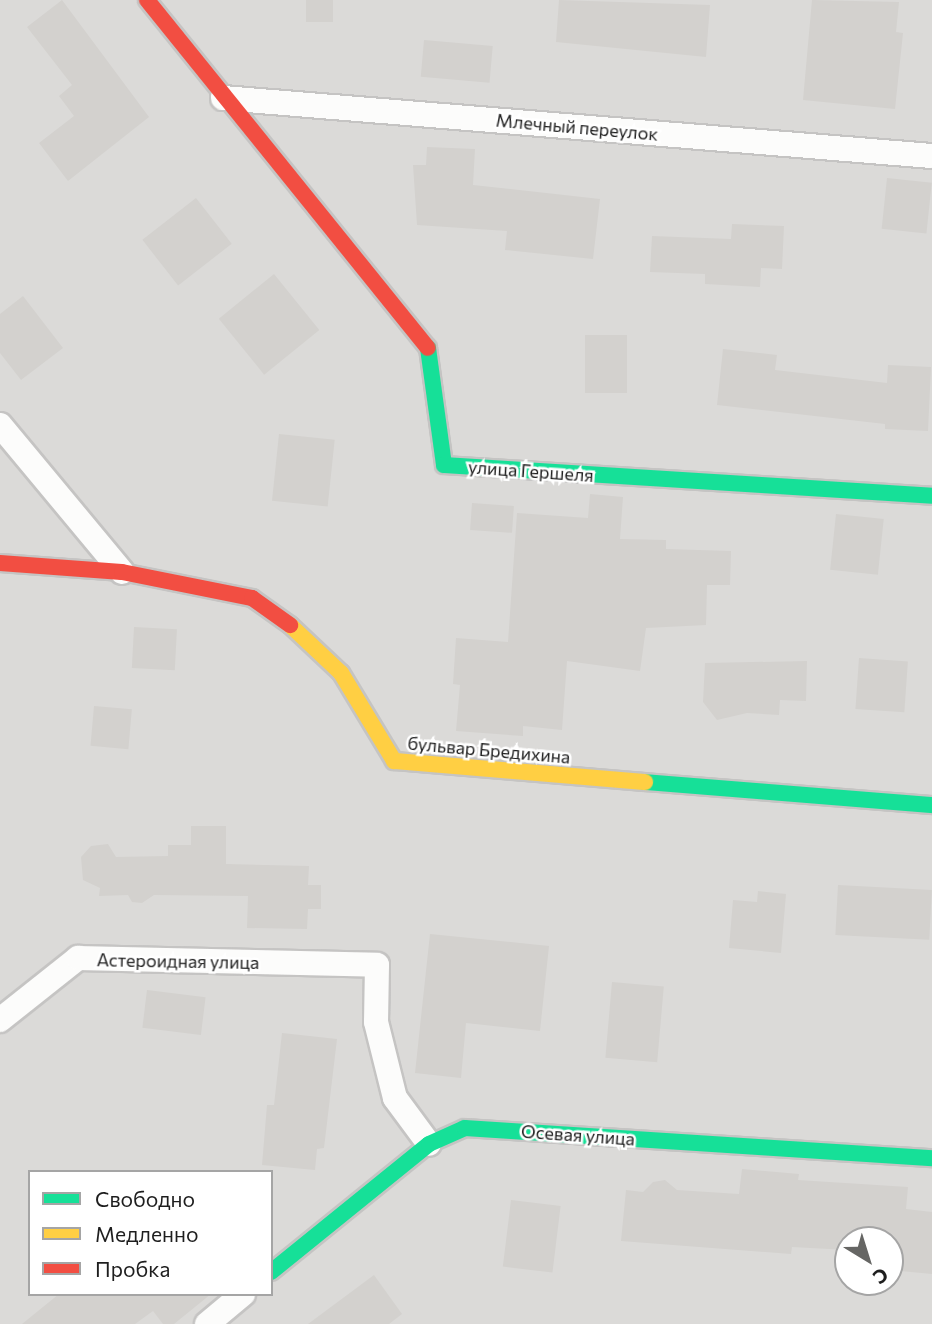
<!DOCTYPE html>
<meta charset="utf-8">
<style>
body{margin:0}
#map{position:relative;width:932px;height:1324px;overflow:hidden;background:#ecebe7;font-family:Commissioner,sans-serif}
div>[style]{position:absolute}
.residential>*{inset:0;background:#dbdad8}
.building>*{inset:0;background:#d3d1ce;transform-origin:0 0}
.roads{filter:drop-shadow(2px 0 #c5c4c3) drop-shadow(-2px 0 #c5c4c3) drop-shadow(0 2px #c5c4c3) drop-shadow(0 -2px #c5c4c3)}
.street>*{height:24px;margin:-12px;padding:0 12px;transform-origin:12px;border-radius:12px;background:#fcfcfb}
.fast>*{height:16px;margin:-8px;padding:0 8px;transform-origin:8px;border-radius:8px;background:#16e098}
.slow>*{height:16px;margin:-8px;padding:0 8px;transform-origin:8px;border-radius:8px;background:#ffcf43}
.jam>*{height:16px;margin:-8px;padding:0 8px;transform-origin:8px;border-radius:8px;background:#f24e42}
span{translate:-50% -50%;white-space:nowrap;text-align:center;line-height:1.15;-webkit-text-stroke:5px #fff;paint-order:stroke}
.street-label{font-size:18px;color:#1e1e1e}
.legend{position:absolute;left:28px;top:1170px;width:245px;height:126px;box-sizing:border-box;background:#fff;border:2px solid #a5a5a5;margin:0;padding:9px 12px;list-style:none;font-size:21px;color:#1e1e1e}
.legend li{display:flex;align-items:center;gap:14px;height:35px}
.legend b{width:35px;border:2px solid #a5a5a5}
.north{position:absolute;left:834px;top:1226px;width:70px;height:70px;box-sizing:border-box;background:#fff;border:2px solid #a5a5a5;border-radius:50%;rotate:142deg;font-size:19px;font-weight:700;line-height:28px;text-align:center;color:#1e1e1e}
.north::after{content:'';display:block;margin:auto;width:24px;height:32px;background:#666664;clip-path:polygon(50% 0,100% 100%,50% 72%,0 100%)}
</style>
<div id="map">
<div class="residential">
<i style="clip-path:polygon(evenodd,0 0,932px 0,932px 1324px,0 1324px,0 0,30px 1172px,271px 1172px,271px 1294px,30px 1294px,30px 1172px,0 0,848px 1240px,890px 1240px,890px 1282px,848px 1282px,848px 1240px)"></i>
</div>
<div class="building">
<i style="clip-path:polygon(62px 0,149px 117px,68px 181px,39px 143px,74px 116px,59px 96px,72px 85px,27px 27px)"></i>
<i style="left:306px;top:0;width:27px;height:22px"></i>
<i style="clip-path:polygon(559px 0,710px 5px,706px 57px,556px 42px)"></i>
<i style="clip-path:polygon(812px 0,899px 2px,896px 32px,903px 33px,895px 109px,803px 100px)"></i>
<i style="left:424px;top:40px;width:69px;height:37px;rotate:5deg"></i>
<i style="clip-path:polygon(427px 147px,475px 149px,473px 185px,600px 199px,593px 259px,505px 250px,507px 231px,417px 225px,413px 165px,426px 165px)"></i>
<i style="left:887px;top:178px;width:45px;height:51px;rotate:6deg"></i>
<i style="left:196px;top:198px;width:58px;height:68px;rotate:52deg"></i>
<i style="clip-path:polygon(732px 224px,784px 226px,782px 269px,761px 268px,760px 287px,705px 284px,705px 274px,650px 272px,652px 236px,731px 239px)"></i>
<i style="left:274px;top:274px;width:72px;height:71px;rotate:51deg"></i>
<i style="clip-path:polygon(23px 296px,63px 348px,21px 380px,0 353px,0 314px)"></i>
<i style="left:585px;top:335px;width:42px;height:58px"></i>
<i style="clip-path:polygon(723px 349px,777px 355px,775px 370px,887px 383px,888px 365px,931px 367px,928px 431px,885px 429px,885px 424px,717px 405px)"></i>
<i style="left:279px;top:434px;width:56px;height:67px;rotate:6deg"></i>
<i style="clip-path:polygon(590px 494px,623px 497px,620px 539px,666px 540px,666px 549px,731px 551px,730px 585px,707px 585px,706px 625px,646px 628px,640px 671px,567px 661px,562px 730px,523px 726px,523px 736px,456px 731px,460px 685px,453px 684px,456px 638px,508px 642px,517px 513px,588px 518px)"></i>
<i style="left:472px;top:503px;width:42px;height:27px;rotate:4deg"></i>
<i style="left:836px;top:514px;width:48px;height:56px;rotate:6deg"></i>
<i style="left:134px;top:627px;width:43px;height:41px;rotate:3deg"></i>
<i style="left:859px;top:658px;width:49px;height:51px;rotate:4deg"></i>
<i style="clip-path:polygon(807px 661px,806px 701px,780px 700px,779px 715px,747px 713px,717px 720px,703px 702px,705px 663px)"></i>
<i style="left:94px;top:706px;width:38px;height:40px;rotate:5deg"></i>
<i style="clip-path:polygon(191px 826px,226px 826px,226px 864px,309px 866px,308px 885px,321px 885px,321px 909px,308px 909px,307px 929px,247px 928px,248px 896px,154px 895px,142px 903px,132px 902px,128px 895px,99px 896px,100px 888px,83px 880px,81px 857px,91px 846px,108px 844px,116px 857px,168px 856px,168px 845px,191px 845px)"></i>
<i style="left:838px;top:885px;width:94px;height:50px;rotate:3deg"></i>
<i style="clip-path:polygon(758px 891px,786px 894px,781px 953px,729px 948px,733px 900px,757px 902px)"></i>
<i style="clip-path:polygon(430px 934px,549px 946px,540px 1031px,466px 1023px,461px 1078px,415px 1073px)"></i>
<i style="left:612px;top:982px;width:52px;height:76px;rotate:5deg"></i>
<i style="left:147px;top:990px;width:59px;height:38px;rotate:7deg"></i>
<i style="clip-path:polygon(282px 1033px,337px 1039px,324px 1148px,317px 1149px,315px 1170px,262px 1165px,267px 1105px,274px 1105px)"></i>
<i style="clip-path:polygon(742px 1169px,799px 1174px,798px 1180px,908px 1187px,906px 1209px,932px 1212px,932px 1274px,890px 1270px,890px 1240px,848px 1240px,848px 1250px,792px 1247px,791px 1254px,621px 1241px,626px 1190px,643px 1192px,653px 1182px,665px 1180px,677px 1190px,739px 1194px)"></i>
<i style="left:511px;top:1200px;width:50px;height:67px;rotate:7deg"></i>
<i style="clip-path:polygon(374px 1275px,402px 1314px,389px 1324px,308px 1324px)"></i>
<i style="clip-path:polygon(59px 1294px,211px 1294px,174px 1324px,163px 1324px,153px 1311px,135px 1324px,22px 1324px)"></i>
</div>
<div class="roads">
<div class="street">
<i style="left:223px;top:98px;width:711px;rotate:4.68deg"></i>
<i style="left:0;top:425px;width:191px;rotate:50.3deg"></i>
<i style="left:0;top:1020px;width:100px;rotate:-38.5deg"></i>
<i style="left:78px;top:958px;width:299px;rotate:1.3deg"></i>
<i style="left:377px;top:965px;width:57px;rotate:91deg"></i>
<i style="left:376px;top:1022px;width:78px;rotate:76deg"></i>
<i style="left:395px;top:1098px;width:57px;rotate:53.5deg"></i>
<i style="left:207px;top:1324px;width:47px;rotate:-39.8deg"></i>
</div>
<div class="fast">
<i style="left:428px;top:348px;width:118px;rotate:82.2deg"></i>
<i style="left:444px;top:465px;width:489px;rotate:3.6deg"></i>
<i style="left:645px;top:782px;width:288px;rotate:4.6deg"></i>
<i style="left:271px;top:1272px;width:203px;rotate:-39deg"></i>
<i style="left:429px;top:1144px;width:39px;rotate:-24deg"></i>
<i style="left:465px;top:1128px;width:468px;rotate:3.7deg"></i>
</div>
<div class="slow">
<i style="left:290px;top:625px;width:70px;rotate:43.3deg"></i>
<i style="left:341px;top:673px;width:103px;rotate:58.9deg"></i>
<i style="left:394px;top:761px;width:252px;rotate:4.8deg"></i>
</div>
<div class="jam">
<i style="left:147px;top:0;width:447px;rotate:51.1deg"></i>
<i style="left:0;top:563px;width:122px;rotate:4.2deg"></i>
<i style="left:122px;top:572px;width:133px;rotate:11.3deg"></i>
<i style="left:252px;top:598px;width:47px;rotate:35.4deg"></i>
</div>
</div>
<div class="street-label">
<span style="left:577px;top:127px;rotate:5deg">Млечный переулок</span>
<span style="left:531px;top:471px;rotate:4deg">улица Гершеля</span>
<span style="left:489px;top:750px;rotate:5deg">бульвар Бредихина</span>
<span style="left:178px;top:961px;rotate:1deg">Астероидная улица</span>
<span style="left:578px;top:1135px;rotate:4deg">Осевая улица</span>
</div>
<ul class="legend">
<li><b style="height:9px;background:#16e098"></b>Свободно</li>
<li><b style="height:9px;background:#ffcf43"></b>Медленно</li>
<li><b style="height:9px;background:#f24e42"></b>Пробка</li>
</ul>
<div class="north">С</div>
</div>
